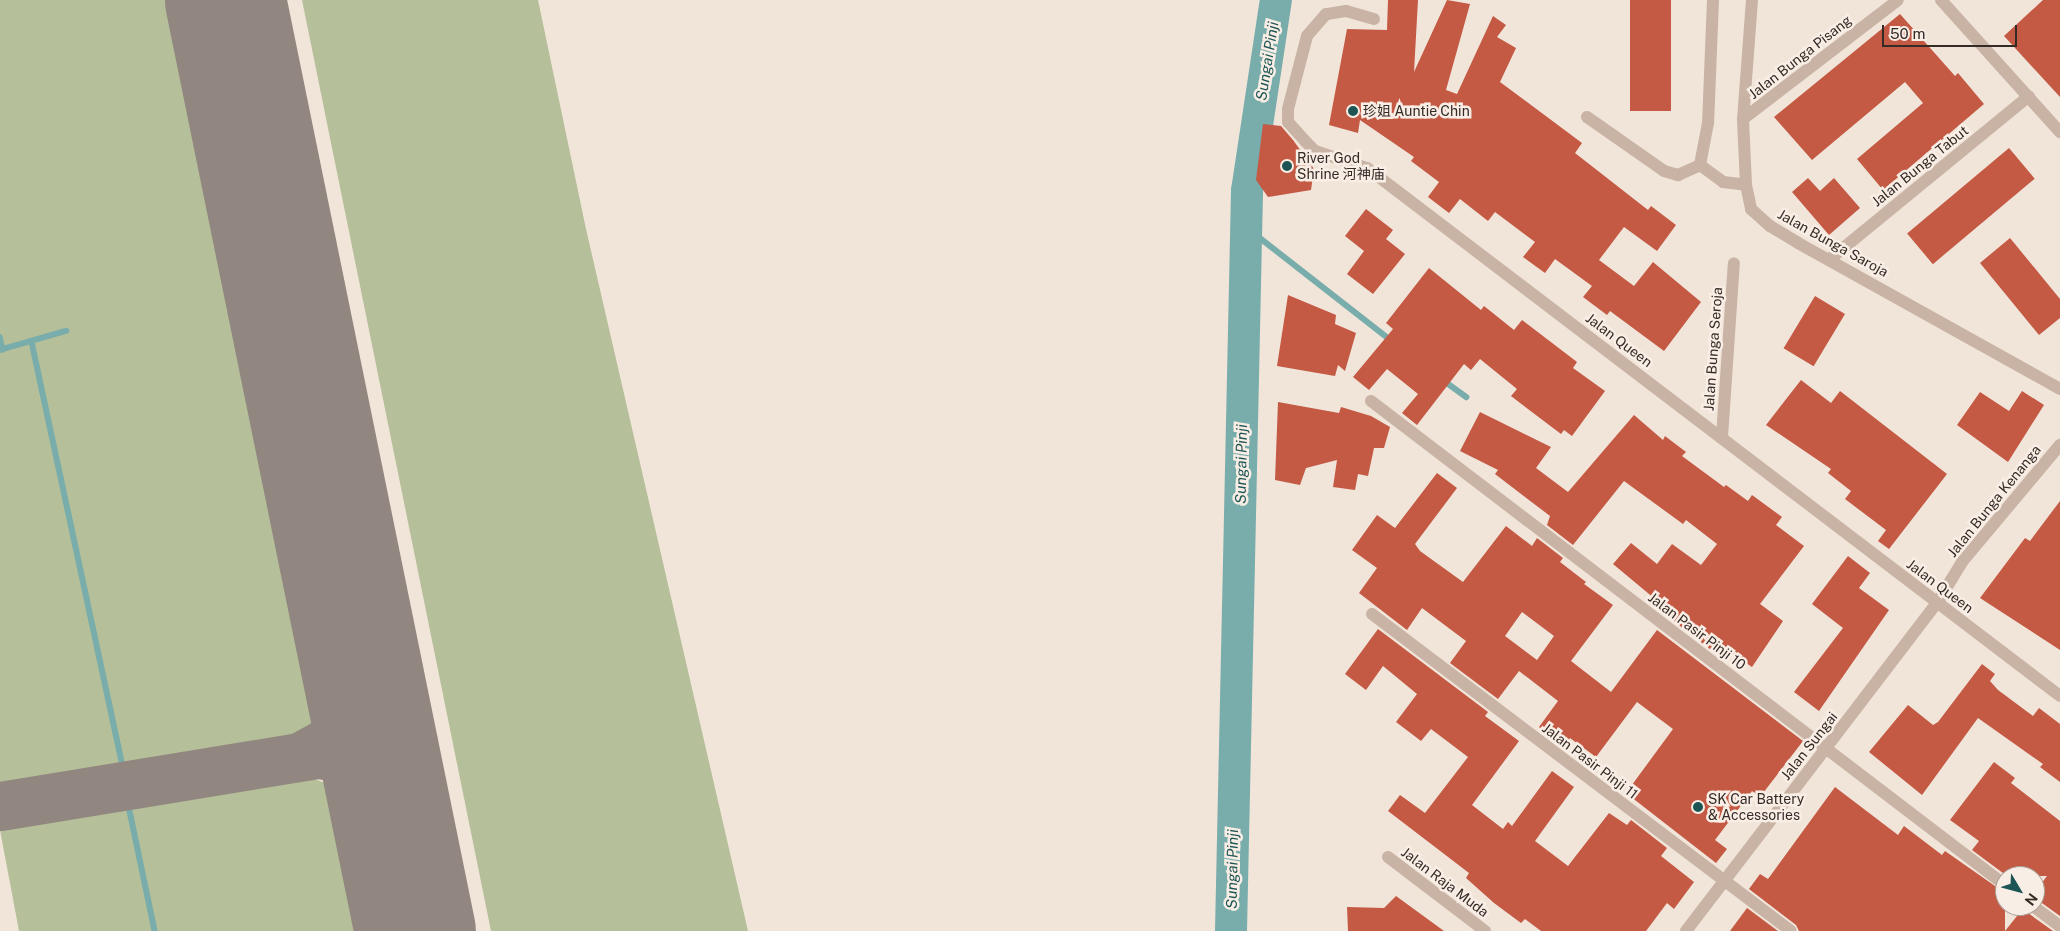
<!DOCTYPE html>
<meta charset="utf-8">
<style>
body{margin:0}
#map{position:relative;width:2060px;height:931px;overflow:hidden;background:#f1e4d9;font-family:"Public Sans","Noto Sans SC",sans-serif}
div>[style]{position:absolute}
.green>*{inset:0;background:#b5bf99}
.stream>*{height:5.5px;margin:-2.75px;padding:0 2.75px;transform-origin:2.75px;border-radius:2.75px;background:#78adab}
.river>*{height:32px;margin:-16px;padding:0 16px;transform-origin:16px;border-radius:16px;background:#78adab}
.taxiway>*{height:49px;margin:-24.5px;padding:0 24.5px;transform-origin:24.5px;border-radius:24.5px;background:#928780}
.runway>*{height:121px;margin:-60.5px;padding:0 60.5px;transform-origin:60.5px;border-radius:60.5px;background:#928780}
.building>*{inset:0;background:#c45944;transform-origin:0 0}
.minor>*{height:12px;margin:-6px;padding:0 6px;transform-origin:6px;border-radius:6px;background:#c8b3a5}
.dots>*{width:14px;height:14px;translate:-50% -50%;box-sizing:border-box;border:2px solid #f9eee5;border-radius:50%}
span{translate:-50% -50%;white-space:nowrap;text-align:center;line-height:1.15;-webkit-text-stroke:5px #f9eee5;paint-order:stroke}
.street-label{font-size:14px;color:#342a26}
.poi-label{font-size:14px;color:#342a26}
.left{translate:0 -50%;text-align:left}
.water-label{font-size:15px;color:#1d5554;font-style:italic}
.north{position:absolute;left:1995px;top:866px;width:50px;height:50px;box-sizing:border-box;background:#f9eee5;border:1px solid #aaa099;border-radius:50%;rotate:127deg;font-size:14px;font-weight:700;line-height:20px;text-align:center;color:#342a26}
.north::after{content:'';display:block;margin:auto;width:18px;height:22px;background:#1d5554;clip-path:polygon(50% 0,100% 100%,50% 72%,0 100%)}
.scale{position:absolute;left:1882px;top:25px;width:135px;height:22px;box-sizing:border-box;border:2px solid #342a26;border-top:0;padding-left:6px;font-size:15px;line-height:18px;white-space:nowrap;color:#342a26;-webkit-text-stroke:4px #f9eee5;paint-order:stroke}
</style>
<div id="map">
<div class="green">
<i style="clip-path:polygon(0 0,170px 0,319px 723px,313px 733px,298px 740px,0 793px)"></i>
<i style="clip-path:polygon(302px 0,538px 0,586px 229px,748px 931px,491px 931px)"></i>
<i style="clip-path:polygon(288px 774px,304px 775px,330px 785px,360px 931px,19px 931px,0 830px)"></i>
</div>
<div class="stream">
<i style="left:1246px;top:227px;width:185px;rotate:38deg"></i>
<i style="left:0;top:337px;width:13px;rotate:77deg"></i>
<i style="left:32px;top:342px;width:434px;rotate:77.9deg"></i>
<i style="left:0;top:350px;width:69px;rotate:-16.1deg"></i>
<i style="left:1443px;top:380px;width:29px;rotate:36deg"></i>
<i style="left:130px;top:811px;width:123px;rotate:78.2deg"></i>
</div>
<div class="river">
<i style="left:1231px;top:931px;width:740px;rotate:-88.76deg"></i>
<i style="left:1247px;top:191px;width:193px;rotate:-81.4deg"></i>
</div>
<div class="taxiway">
<i style="left:305px;top:754px;width:23px;rotate:-29deg"></i>
<i style="left:325px;top:743px;width:26px;rotate:-43deg"></i>
<i style="left:344px;top:725px;width:39px;rotate:-67deg"></i>
<i style="left:359px;top:689px;width:25px;rotate:-85deg"></i>
<i style="left:0;top:806px;width:323px;rotate:-9.3deg"></i>
<i style="left:319px;top:754px;width:16px;rotate:11deg"></i>
<i style="left:335px;top:757px;width:33px;rotate:31deg"></i>
<i style="left:363px;top:774px;width:32px;rotate:51deg"></i>
<i style="left:383px;top:799px;width:22px;rotate:66deg"></i>
</div>
<div class="runway">
<i style="left:225px;top:0;width:950px;rotate:78.47deg"></i>
</div>
<div class="building">
<i style="clip-path:polygon(1388px 0,1418px 0,1414px 72px,1447px 0,1470px 4px,1446px 90px,1457px 94px,1493px 16px,1506px 25px,1497px 37px,1516px 48px,1500px 82px,1582px 143px,1575px 153px,1648px 210px,1651px 206px,1676px 225px,1657px 251px,1624px 227px,1599px 260px,1634px 286px,1653px 262px,1701px 302px,1664px 351px,1610px 311px,1607px 315px,1583px 297px,1592px 286px,1555px 259px,1545px 273px,1523px 257px,1535px 242px,1495px 212px,1488px 221px,1460px 199px,1449px 213px,1428px 197px,1439px 182px,1411px 161px,1414px 157px,1360px 120px,1358px 133px,1329px 125px,1347px 29px,1387px 30px)"></i>
<i style="left:1630px;top:0;width:41px;height:111px"></i>
<i style="clip-path:polygon(2043px 0,2060px 0,2060px 97px,2004px 36px)"></i>
<i style="clip-path:polygon(1900px 14px,1955px 76px,1958px 73px,1984px 104px,1883px 190px,1857px 159px,1923px 103px,1905px 82px,1812px 160px,1774px 117px)"></i>
<i style="clip-path:polygon(1263px 124px,1281px 126px,1293px 140px,1314px 169px,1311px 190px,1268px 197px,1256px 180px)"></i>
<i style="left:2009px;top:148px;width:40px;height:133px;rotate:50deg"></i>
<i style="clip-path:polygon(1808px 178px,1820px 191px,1834px 178px,1860px 208px,1829px 235px,1792px 192px)"></i>
<i style="clip-path:polygon(1366px 209px,1393px 230px,1386px 239px,1405px 254px,1373px 294px,1347px 274px,1364px 251px,1345px 236px)"></i>
<i style="clip-path:polygon(2010px 238px,2060px 299px,2060px 318px,2039px 335px,1980px 263px)"></i>
<i style="clip-path:polygon(1429px 268px,1481px 310px,1484px 306px,1514px 330px,1522px 320px,1577px 362px,1573px 368px,1605px 391px,1572px 436px,1564px 430px,1561px 434px,1511px 396px,1517px 389px,1480px 359px,1471px 370px,1464px 364px,1417px 425px,1402px 413px,1418px 394px,1387px 369px,1369px 390px,1353px 377px,1393px 329px,1386px 323px)"></i>
<i style="clip-path:polygon(1288px 295px,1336px 315px,1335px 324px,1356px 333px,1345px 371px,1338px 365px,1335px 376px,1277px 366px)"></i>
<i style="left:1815px;top:296px;width:35px;height:61px;rotate:31deg"></i>
<i style="clip-path:polygon(1801px 380px,1831px 403px,1840px 391px,1947px 474px,1889px 549px,1878px 541px,1886px 530px,1845px 499px,1851px 491px,1828px 473px,1831px 469px,1766px 425px)"></i>
<i style="clip-path:polygon(2022px 391px,2044px 405px,2008px 462px,1957px 425px,1980px 392px,2009px 411px)"></i>
<i style="clip-path:polygon(1278px 402px,1339px 413px,1341px 407px,1371px 416px,1390px 427px,1384px 448px,1374px 448px,1368px 476px,1358px 474px,1355px 490px,1333px 487px,1337px 460px,1306px 468px,1300px 485px,1275px 480px)"></i>
<i style="clip-path:polygon(1480px 412px,1551px 447px,1536px 468px,1568px 492px,1634px 415px,1663px 440px,1665px 436px,1686px 452px,1682px 456px,1724px 487px,1726px 485px,1748px 501px,1752px 495px,1782px 517px,1776px 525px,1804px 546px,1760px 604px,1783px 621px,1752px 667px,1721px 646px,1715px 653px,1667px 616px,1667px 609px,1613px 564px,1631px 543px,1657px 564px,1672px 544px,1701px 565px,1717px 544px,1686px 520px,1683px 524px,1624px 481px,1573px 545px,1547px 525px,1550px 516px,1495px 474px,1498px 470px,1460px 451px)"></i>
<i style="clip-path:polygon(evenodd,1437px 473px,1457px 488px,1415px 544px,1420px 551px,1463px 582px,1506px 526px,1532px 546px,1537px 538px,1563px 558px,1560px 562px,1586px 582px,1584px 584px,1613px 605px,1571px 661px,1611px 692px,1657px 630px,1803px 741px,1760px 797px,1752px 791px,1715px 840px,1727px 849px,1716px 863px,1626px 793px,1673px 729px,1637px 702px,1596px 757px,1570px 738px,1564px 747px,1539px 727px,1558px 701px,1519px 671px,1498px 699px,1450px 663px,1466px 641px,1422px 608px,1407px 630px,1359px 593px,1377px 568px,1352px 550px,1377px 515px,1395px 528px,1437px 473px,1522px 612px,1554px 636px,1537px 660px,1505px 636px,1522px 612px)"></i>
<i style="clip-path:polygon(2060px 501px,2060px 650px,1980px 598px,2025px 538px,2030px 541px)"></i>
<i style="clip-path:polygon(1848px 556px,1870px 573px,1859px 588px,1889px 610px,1819px 711px,1794px 692px,1843px 628px,1812px 604px)"></i>
<i style="clip-path:polygon(1378px 629px,1488px 712px,1485px 716px,1519px 741px,1472px 805px,1503px 829px,1508px 822px,1512px 826px,1552px 771px,1574px 787px,1535px 841px,1568px 866px,1609px 813px,1627px 825px,1631px 820px,1667px 848px,1661px 856px,1694px 882px,1674px 909px,1667px 903px,1646px 931px,1541px 931px,1525px 919px,1521px 923px,1494px 903px,1466px 878px,1469px 873px,1388px 811px,1400px 795px,1425px 813px,1468px 757px,1431px 729px,1421px 741px,1396px 722px,1417px 694px,1383px 666px,1366px 690px,1345px 674px)"></i>
<i style="clip-path:polygon(1982px 664px,1995px 674px,1990px 681px,1998px 690px,2033px 716px,2039px 708px,2060px 724px,2060px 782px,2040px 767px,2043px 764px,1978px 718px,1922px 795px,1869px 752px,1908px 705px,1933px 725px,1938px 722px)"></i>
<i style="clip-path:polygon(1994px 762px,2015px 778px,2011px 783px,2060px 821px,2060px 916px,2035px 898px,2035px 892px,2047px 876px,2007px 876px,1972px 850px,1979px 841px,1950px 820px)"></i>
<i style="clip-path:polygon(1835px 787px,1898px 835px,1904px 826px,1942px 855px,1945px 851px,2005px 893px,2005px 931px,1799px 931px,1796px 925px,1749px 889px,1760px 874px,1768px 879px)"></i>
<i style="clip-path:polygon(1396px 896px,1444px 931px,1348px 931px,1347px 907px,1384px 908px)"></i>
<i style="clip-path:polygon(2025px 906px,2028px 913px,2053px 931px,2005px 931px)"></i>
<i style="clip-path:polygon(1747px 908px,1778px 931px,1730px 931px)"></i>
</div>
<div class="minor">
<i style="left:1713px;top:0;width:123px;rotate:92.3deg"></i>
<i style="left:1708px;top:123px;width:43px;rotate:100.8deg"></i>
<i style="left:1700px;top:165px;width:29px;rotate:36deg"></i>
<i style="left:1723px;top:182px;width:23px;rotate:7deg"></i>
<i style="left:1752px;top:0;width:119px;rotate:94.3deg"></i>
<i style="left:1743px;top:119px;width:66px;rotate:87.4deg"></i>
<i style="left:1746px;top:185px;width:25px;rotate:78deg"></i>
<i style="left:1751px;top:209px;width:25px;rotate:42deg"></i>
<i style="left:1770px;top:226px;width:33px;rotate:31deg"></i>
<i style="left:1798px;top:243px;width:300px;rotate:29.1deg"></i>
<i style="left:1941px;top:0;width:178px;rotate:48deg"></i>
<i style="left:1374px;top:19px;width:29px;rotate:-164deg"></i>
<i style="left:1346px;top:11px;width:20px;rotate:171deg"></i>
<i style="left:1326px;top:14px;width:29px;rotate:131deg"></i>
<i style="left:1307px;top:36px;width:75px;rotate:104.6deg"></i>
<i style="left:1288px;top:109px;width:13px;rotate:90deg"></i>
<i style="left:1288px;top:122px;width:25px;rotate:48deg"></i>
<i style="left:1305px;top:141px;width:14px;rotate:45deg"></i>
<i style="left:1315px;top:151px;width:55px;rotate:18.1deg"></i>
<i style="left:1367px;top:168px;width:871px;rotate:37.3deg"></i>
<i style="left:1587px;top:117px;width:94px;rotate:35deg"></i>
<i style="left:1664px;top:171px;width:15px;rotate:16deg"></i>
<i style="left:1678px;top:175px;width:24px;rotate:-24deg"></i>
<i style="left:1743px;top:119px;width:195px;rotate:-37.5deg"></i>
<i style="left:1830px;top:259px;width:257px;rotate:-39.3deg"></i>
<i style="left:1371px;top:401px;width:798px;rotate:37.36deg"></i>
<i style="left:1722px;top:437px;width:174px;rotate:-86.1deg"></i>
<i style="left:1372px;top:614px;width:525px;rotate:37.11deg"></i>
<i style="left:1388px;top:857px;width:122px;rotate:37.3deg"></i>
<i style="left:2033px;top:906px;width:34px;rotate:37deg"></i>
<i style="left:1686px;top:931px;width:413px;rotate:-52.6deg"></i>
<i style="left:1937px;top:603px;width:48px;rotate:-58.6deg"></i>
<i style="left:1962px;top:562px;width:153px;rotate:-50.1deg"></i>
</div>
<div class="dots">
<i style="left:1353px;top:111px;background:#1d5554"></i>
<i style="left:1287px;top:166px;background:#1d5554"></i>
<i style="left:1698px;top:807px;background:#1d5554"></i>
</div>
<div class="street-label">
<span style="left:1800px;top:57px;rotate:-38deg">Jalan Bunga Pisang</span>
<span style="left:1920px;top:166px;rotate:-39deg">Jalan Bunga Tabut</span>
<span style="left:1833px;top:243px;rotate:29deg">Jalan Bunga Saroja</span>
<span style="left:1619px;top:340px;rotate:37deg">Jalan Queen</span>
<span style="left:1713px;top:349px;rotate:-86deg">Jalan Bunga Seroja</span>
<span style="left:1994px;top:501px;rotate:-51deg">Jalan Bunga Kenanga</span>
<span style="left:1940px;top:586px;rotate:37deg">Jalan Queen</span>
<span style="left:1697px;top:631px;rotate:37deg">Jalan Pasir Pinji 10</span>
<span style="left:1809px;top:746px;rotate:-52deg">Jalan Sungai</span>
<span style="left:1590px;top:761px;rotate:37deg">Jalan Pasir Pinji 11</span>
<span style="left:1445px;top:882px;rotate:37deg">Jalan Raja Muda</span>
</div>
<div class="poi-label">
<span class="left" style="left:1363px;top:111px">珍姐 Auntie Chin</span>
<span class="left" style="left:1297px;top:166px">River God<br>Shrine 河神庙</span>
<span class="left" style="left:1708px;top:807px">SK Car Battery<br>&amp; Accessories</span>
</div>
<div class="water-label">
<span style="left:1267px;top:61px;rotate:-81deg">Sungai Pinji</span>
<span style="left:1241px;top:464px;rotate:-89deg">Sungai Pinji</span>
<span style="left:1232px;top:869px;rotate:-89deg">Sungai Pinji</span>
</div>
<div class="north">N</div>
<div class="scale">50 m</div>
</div>
